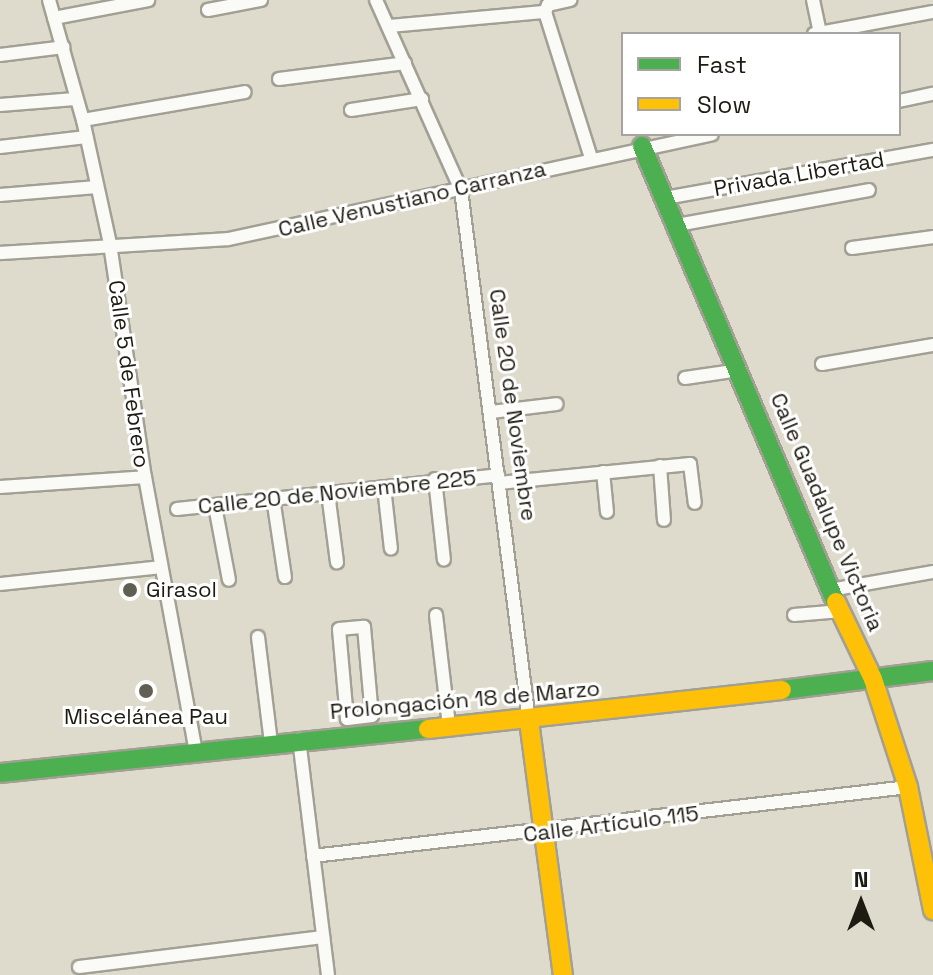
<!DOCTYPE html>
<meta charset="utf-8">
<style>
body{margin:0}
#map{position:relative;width:933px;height:975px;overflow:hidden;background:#dedbcc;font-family:"Space Grotesk",sans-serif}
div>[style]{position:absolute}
.roads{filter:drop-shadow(2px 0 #a2a094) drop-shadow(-2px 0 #a2a094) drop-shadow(0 2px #a2a094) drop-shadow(0 -2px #a2a094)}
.street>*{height:12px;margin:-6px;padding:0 6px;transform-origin:6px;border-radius:6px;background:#fafaf7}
.fast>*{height:18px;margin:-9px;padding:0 9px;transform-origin:9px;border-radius:9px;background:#4caf50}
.slow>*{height:18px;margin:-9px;padding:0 9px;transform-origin:9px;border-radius:9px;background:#ffc107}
.dots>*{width:22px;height:22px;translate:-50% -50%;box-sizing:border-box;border:4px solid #fff;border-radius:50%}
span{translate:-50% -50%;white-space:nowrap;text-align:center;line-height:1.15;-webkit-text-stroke:6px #fff;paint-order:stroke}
.street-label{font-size:22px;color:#1e1c12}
.poi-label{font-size:22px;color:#1e1c12}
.left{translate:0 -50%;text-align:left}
.legend{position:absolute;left:621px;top:32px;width:280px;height:104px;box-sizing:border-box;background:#fff;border:2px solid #a5a4a0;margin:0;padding:10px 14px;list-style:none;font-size:24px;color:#1e1c12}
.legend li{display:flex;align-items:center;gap:16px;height:40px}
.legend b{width:40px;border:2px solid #a5a4a0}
.north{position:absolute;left:821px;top:863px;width:80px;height:80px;-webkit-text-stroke:6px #fff;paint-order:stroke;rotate:0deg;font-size:22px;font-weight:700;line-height:32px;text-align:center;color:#1e1c12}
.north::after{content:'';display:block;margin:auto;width:28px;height:36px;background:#1e1c12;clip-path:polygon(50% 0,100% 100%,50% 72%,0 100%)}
</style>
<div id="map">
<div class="roads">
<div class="street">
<i style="left:49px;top:0;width:125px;rotate:74.2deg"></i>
<i style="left:83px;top:120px;width:127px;rotate:77.7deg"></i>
<i style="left:110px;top:244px;width:236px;rotate:81.5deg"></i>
<i style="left:145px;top:477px;width:279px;rotate:79.5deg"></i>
<i style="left:376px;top:0;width:208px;rotate:65.9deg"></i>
<i style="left:461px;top:190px;width:535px;rotate:82.7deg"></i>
<i style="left:813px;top:0;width:35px;rotate:78deg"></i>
<i style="left:208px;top:10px;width:54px;rotate:-10.7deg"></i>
<i style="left:545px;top:12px;width:153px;rotate:72.5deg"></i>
<i style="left:545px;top:12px;width:8px;rotate:-67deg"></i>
<i style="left:548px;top:5px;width:23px;rotate:-13deg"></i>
<i style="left:54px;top:18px;width:96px;rotate:-10.8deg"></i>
<i style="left:390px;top:26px;width:156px;rotate:-5.2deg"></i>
<i style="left:814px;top:34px;width:121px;rotate:-10.5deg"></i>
<i style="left:0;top:55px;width:64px;rotate:-7.1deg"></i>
<i style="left:279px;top:79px;width:127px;rotate:-7.2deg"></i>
<i style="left:899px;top:101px;width:35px;rotate:-12deg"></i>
<i style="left:0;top:105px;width:75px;rotate:-4.6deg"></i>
<i style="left:351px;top:110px;width:72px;rotate:-8.8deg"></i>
<i style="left:83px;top:120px;width:164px;rotate:-9.8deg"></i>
<i style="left:0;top:147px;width:87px;rotate:-6.6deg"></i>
<i style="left:0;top:195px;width:97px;rotate:-4.7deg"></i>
<i style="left:665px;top:198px;width:272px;rotate:-10.2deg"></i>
<i style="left:677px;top:225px;width:195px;rotate:-10.3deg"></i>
<i style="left:852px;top:248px;width:82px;rotate:-7.7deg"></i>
<i style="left:0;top:253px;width:228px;rotate:-3.5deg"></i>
<i style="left:228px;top:239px;width:495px;rotate:-12.2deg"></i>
<i style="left:822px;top:364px;width:113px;rotate:-9.7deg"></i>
<i style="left:685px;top:378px;width:56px;rotate:-8.3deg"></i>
<i style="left:491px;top:412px;width:66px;rotate:-6.9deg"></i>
<i style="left:660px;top:466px;width:54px;rotate:85.8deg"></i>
<i style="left:603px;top:472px;width:40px;rotate:84.3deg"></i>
<i style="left:435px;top:479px;width:81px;rotate:83.7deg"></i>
<i style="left:499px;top:483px;width:192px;rotate:-5.7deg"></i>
<i style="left:690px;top:464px;width:39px;rotate:83deg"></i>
<i style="left:0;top:487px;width:145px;rotate:-3.9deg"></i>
<i style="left:384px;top:487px;width:62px;rotate:83.6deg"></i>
<i style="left:328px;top:493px;width:70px;rotate:82.6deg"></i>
<i style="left:273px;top:498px;width:80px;rotate:81.4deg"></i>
<i style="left:215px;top:506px;width:75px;rotate:79.3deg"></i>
<i style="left:177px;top:509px;width:323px;rotate:-6deg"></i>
<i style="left:0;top:584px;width:162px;rotate:-6deg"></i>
<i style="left:830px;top:590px;width:105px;rotate:-9.9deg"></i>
<i style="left:436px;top:615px;width:112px;rotate:83.3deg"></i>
<i style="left:794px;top:615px;width:47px;rotate:-4.9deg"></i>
<i style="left:364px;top:627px;width:89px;rotate:84.9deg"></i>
<i style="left:372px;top:716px;width:25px;rotate:173deg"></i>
<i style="left:347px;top:719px;width:90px;rotate:-95.1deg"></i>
<i style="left:339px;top:629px;width:25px;rotate:-5deg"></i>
<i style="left:258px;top:637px;width:107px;rotate:83deg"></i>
<i style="left:299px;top:739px;width:238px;rotate:83deg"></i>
<i style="left:313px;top:856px;width:599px;rotate:-6.61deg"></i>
<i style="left:79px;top:967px;width:246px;rotate:-7deg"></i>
</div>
<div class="fast">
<i style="left:642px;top:146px;width:496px;rotate:67deg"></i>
<i style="left:782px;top:690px;width:152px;rotate:-7.2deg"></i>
<i style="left:0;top:773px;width:430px;rotate:-5.9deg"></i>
</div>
<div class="slow">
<i style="left:836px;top:602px;width:85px;rotate:64.3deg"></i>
<i style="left:873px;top:679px;width:114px;rotate:72deg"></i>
<i style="left:908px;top:787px;width:126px;rotate:78.5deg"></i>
<i style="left:529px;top:721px;width:256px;rotate:82.4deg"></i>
<i style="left:428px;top:729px;width:356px;rotate:-6.3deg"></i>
</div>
</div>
<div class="dots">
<i style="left:130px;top:590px;background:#615f53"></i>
<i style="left:146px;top:691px;background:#615f53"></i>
</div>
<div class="street-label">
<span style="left:799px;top:174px;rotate:-10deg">Privada Libertad</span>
<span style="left:412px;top:199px;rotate:-13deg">Calle Venustiano Carranza</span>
<span style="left:129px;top:374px;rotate:82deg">Calle 5 de Febrero</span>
<span style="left:513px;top:405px;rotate:82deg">Calle 20 de Noviembre</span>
<span style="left:337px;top:492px;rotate:-6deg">Calle 20 de Noviembre 225</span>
<span style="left:827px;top:512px;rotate:67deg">Calle Guadalupe Victoria</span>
<span style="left:465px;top:700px;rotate:-5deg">Prolongación 18 de Marzo</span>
<span style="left:611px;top:824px;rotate:-7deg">Calle Artículo 115</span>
</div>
<div class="poi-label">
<span class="left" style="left:146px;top:590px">Girasol</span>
<span style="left:146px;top:717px">Miscelánea Pau</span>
</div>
<ul class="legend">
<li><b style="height:10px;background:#4caf50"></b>Fast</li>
<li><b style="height:10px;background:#ffc107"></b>Slow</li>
</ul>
<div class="north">N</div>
</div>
